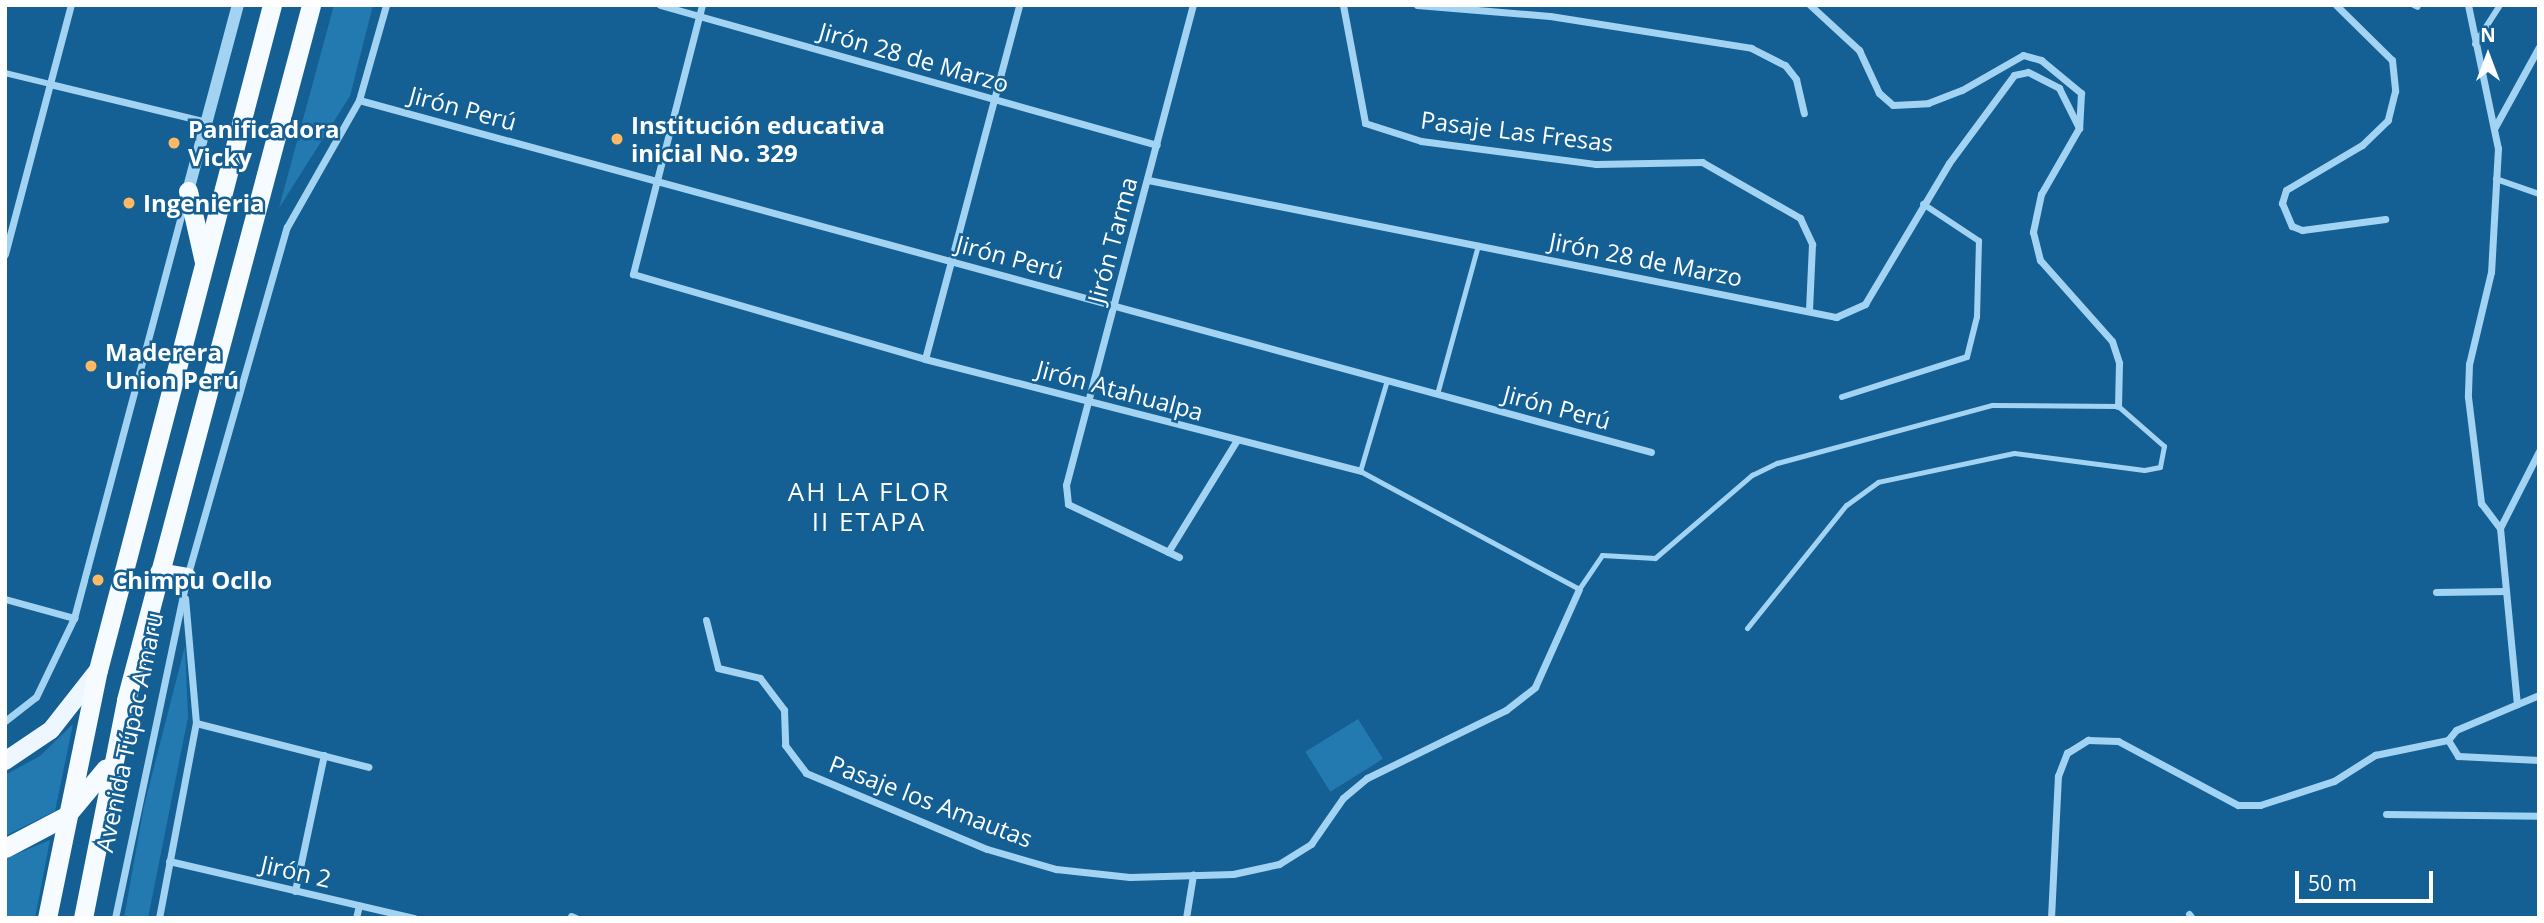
<!DOCTYPE html>
<meta charset="utf-8">
<style>
body{margin:0}
#map{position:relative;width:2544px;height:923px;overflow:hidden;background:#146094;font-family:"Open Sans",sans-serif}
div>[style]{position:absolute}
.green>*{inset:0;background:#237ab1;transform-origin:0 0}
.service>*{height:5px;margin:-2.5px;padding:0 2.5px;transform-origin:2.5px;border-radius:2.5px;background:#a3d3f2}
.pedestrian>*{height:6px;margin:-3px;padding:0 3px;transform-origin:3px;border-radius:3px;background:#a3d3f2}
.minor>*{height:7px;margin:-3.5px;padding:0 3.5px;transform-origin:3.5px;border-radius:3.5px;background:#a3d3f2}
.tertiary>*{height:12px;margin:-6px;padding:0 6px;transform-origin:6px;border-radius:6px;background:#a3d3f2}
.primary>*{height:18px;margin:-9px;padding:0 9px;transform-origin:9px;border-radius:9px;background:#eef7ff}
.trunk>*{height:19px;margin:-9.5px;padding:0 9.5px;transform-origin:9.5px;border-radius:9.5px;background:#f6fbff}
.dots>*{width:19px;height:19px;translate:-50% -50%;box-sizing:border-box;border:4px solid #146094;border-radius:50%}
span{translate:-50% -50%;white-space:nowrap;text-align:center;line-height:1.15;-webkit-text-stroke:5px #146094;paint-order:stroke}
.street-label{font-size:24px;color:#fff}
.poi-label{font-size:24px;color:#fff;font-weight:700}
.left{translate:0 -50%;text-align:left}
.neighbourhood-label{font-size:26px;color:#fff;letter-spacing:2px}
.frame{position:absolute;inset:0;border:7px solid #fff;pointer-events:none}
.north{position:absolute;left:2453px;top:21px;width:70px;height:70px;-webkit-text-stroke:5px #146094;paint-order:stroke;rotate:0deg;font-size:19px;font-weight:700;line-height:28px;text-align:center;color:#fff}
.north::after{content:'';display:block;margin:auto;width:24px;height:32px;background:#fff;clip-path:polygon(50% 0,100% 100%,50% 72%,0 100%)}
.scale{position:absolute;left:2295px;top:871px;width:138px;height:32px;box-sizing:border-box;border:4px solid #fff;border-top:0;padding-left:9px;font-size:21px;line-height:24px;white-space:nowrap;color:#fff;-webkit-text-stroke:5px #146094;paint-order:stroke}
</style>
<div id="map">
<div class="green">
<i style="clip-path:polygon(334px 5px,373px 5px,350px 96px,279px 208px)"></i>
<i style="clip-path:polygon(185px 646px,188px 717px,148px 918px,124px 918px,144px 806px)"></i>
<i style="left:1358px;top:719px;width:47px;height:62px;rotate:58deg"></i>
<i style="clip-path:polygon(73px 724px,55px 811px,5px 836px,5px 775px,40px 756px)"></i>
<i style="clip-path:polygon(50px 840px,35px 918px,5px 918px,5px 859px)"></i>
</div>
<div class="service">
<i style="left:1387px;top:380px;width:95px;rotate:106.5deg"></i>
<i style="left:1360px;top:471px;width:249px;rotate:28.3deg"></i>
<i style="left:1579px;top:589px;width:41px;rotate:-55.9deg"></i>
<i style="left:1602px;top:555px;width:53px;rotate:3.2deg"></i>
<i style="left:1655px;top:558px;width:128px;rotate:-40.6deg"></i>
<i style="left:1752px;top:475px;width:28px;rotate:-26deg"></i>
<i style="left:1777px;top:463px;width:223px;rotate:-15.1deg"></i>
<i style="left:1992px;top:405px;width:126px;rotate:0.5deg"></i>
<i style="left:2118px;top:406px;width:61px;rotate:41deg"></i>
<i style="left:2164px;top:446px;width:21px;rotate:101deg"></i>
<i style="left:2160px;top:467px;width:16px;rotate:169deg"></i>
<i style="left:2144px;top:470px;width:131px;rotate:-172.5deg"></i>
<i style="left:2014px;top:453px;width:139px;rotate:168deg"></i>
<i style="left:1878px;top:482px;width:39px;rotate:144deg"></i>
<i style="left:1846px;top:505px;width:158px;rotate:128.8deg"></i>
<i style="left:1437px;top:394px;width:155px;rotate:-74.6deg"></i>
</div>
<div class="pedestrian">
<i style="left:2414px;top:5px;width:4px;rotate:27deg"></i>
<i style="left:2475px;top:44px;width:46px;rotate:-57.3deg"></i>
<i style="left:5px;top:73px;width:46px;rotate:13.7deg"></i>
<i style="left:2496px;top:179px;width:46px;rotate:19.2deg"></i>
<i style="left:1842px;top:397px;width:131px;rotate:-17.7deg"></i>
<i style="left:1967px;top:357px;width:41px;rotate:-76deg"></i>
<i style="left:1977px;top:317px;width:76px;rotate:-88.5deg"></i>
<i style="left:1979px;top:241px;width:67px;rotate:-146.5deg"></i>
</div>
<div class="minor">
<i style="left:660px;top:5px;width:516px;rotate:15.73deg"></i>
<i style="left:702px;top:5px;width:278px;rotate:104.4deg"></i>
<i style="left:633px;top:274px;width:304px;rotate:16.2deg"></i>
<i style="left:925px;top:359px;width:449px;rotate:14.4deg"></i>
<i style="left:1343px;top:5px;width:120px;rotate:79.4deg"></i>
<i style="left:1365px;top:123px;width:59px;rotate:17.8deg"></i>
<i style="left:1421px;top:141px;width:177px;rotate:7.5deg"></i>
<i style="left:1596px;top:164px;width:106px;rotate:-1.1deg"></i>
<i style="left:1702px;top:162px;width:113px;rotate:29.7deg"></i>
<i style="left:1800px;top:218px;width:29px;rotate:65deg"></i>
<i style="left:1812px;top:244px;width:67px;rotate:92.6deg"></i>
<i style="left:1417px;top:5px;width:133px;rotate:4.7deg"></i>
<i style="left:1550px;top:16px;width:204px;rotate:9deg"></i>
<i style="left:1751px;top:48px;width:38px;rotate:27deg"></i>
<i style="left:1785px;top:65px;width:18px;rotate:52deg"></i>
<i style="left:1796px;top:79px;width:35px;rotate:77deg"></i>
<i style="left:1810px;top:5px;width:67px;rotate:42.6deg"></i>
<i style="left:1859px;top:50px;width:47px;rotate:65.1deg"></i>
<i style="left:1879px;top:93px;width:18px;rotate:41deg"></i>
<i style="left:1893px;top:105px;width:35px;rotate:-3deg"></i>
<i style="left:1928px;top:103px;width:36px;rotate:-21deg"></i>
<i style="left:1962px;top:90px;width:70px;rotate:-29.8deg"></i>
<i style="left:2023px;top:55px;width:19px;rotate:16deg"></i>
<i style="left:2041px;top:60px;width:52px;rotate:39.5deg"></i>
<i style="left:2081px;top:93px;width:35px;rotate:93deg"></i>
<i style="left:2079px;top:128px;width:76px;rotate:119.9deg"></i>
<i style="left:2041px;top:194px;width:39px;rotate:102deg"></i>
<i style="left:2033px;top:232px;width:29px;rotate:76deg"></i>
<i style="left:2040px;top:260px;width:108px;rotate:48.4deg"></i>
<i style="left:2112px;top:341px;width:23px;rotate:72deg"></i>
<i style="left:2119px;top:363px;width:43px;rotate:91.3deg"></i>
<i style="left:2336px;top:5px;width:78px;rotate:44.5deg"></i>
<i style="left:2392px;top:60px;width:31px;rotate:84deg"></i>
<i style="left:2395px;top:91px;width:30px;rotate:104deg"></i>
<i style="left:2388px;top:120px;width:36px;rotate:136deg"></i>
<i style="left:2362px;top:145px;width:88px;rotate:149.4deg"></i>
<i style="left:2286px;top:190px;width:14px;rotate:107deg"></i>
<i style="left:2282px;top:203px;width:25px;rotate:67deg"></i>
<i style="left:2292px;top:226px;width:11px;rotate:22deg"></i>
<i style="left:2302px;top:230px;width:84px;rotate:-7.5deg"></i>
<i style="left:2468px;top:5px;width:146px;rotate:78.2deg"></i>
<i style="left:2498px;top:148px;width:124px;rotate:93.2deg"></i>
<i style="left:2491px;top:272px;width:95px;rotate:103.4deg"></i>
<i style="left:2469px;top:364px;width:33px;rotate:92deg"></i>
<i style="left:2468px;top:397px;width:107px;rotate:83deg"></i>
<i style="left:2481px;top:503px;width:31px;rotate:53deg"></i>
<i style="left:50px;top:84px;width:162px;rotate:13.6deg"></i>
<i style="left:359px;top:100px;width:1339px;rotate:15.24deg"></i>
<i style="left:2495px;top:127px;width:91px;rotate:-61.2deg"></i>
<i style="left:1148px;top:180px;width:702px;rotate:11.26deg"></i>
<i style="left:1836px;top:317px;width:32px;rotate:-24deg"></i>
<i style="left:1865px;top:304px;width:164px;rotate:-59.2deg"></i>
<i style="left:1949px;top:163px;width:109px;rotate:-53.5deg"></i>
<i style="left:2014px;top:75px;width:14px;rotate:-12deg"></i>
<i style="left:2028px;top:72px;width:35px;rotate:27deg"></i>
<i style="left:2059px;top:88px;width:45px;rotate:63.4deg"></i>
<i style="left:5px;top:254px;width:258px;rotate:-75.2deg"></i>
<i style="left:925px;top:359px;width:366px;rotate:-75.1deg"></i>
<i style="left:2500px;top:528px;width:177px;rotate:84.5deg"></i>
<i style="left:2500px;top:528px;width:86px;rotate:-63.1deg"></i>
<i style="left:1168px;top:552px;width:132px;rotate:-58.4deg"></i>
<i style="left:1179px;top:557px;width:123px;rotate:-154.5deg"></i>
<i style="left:1068px;top:504px;width:19px;rotate:-96deg"></i>
<i style="left:1066px;top:485px;width:497px;rotate:-75.2deg"></i>
<i style="left:2436px;top:592px;width:70px;rotate:-0.8deg"></i>
<i style="left:5px;top:599px;width:72px;rotate:15.4deg"></i>
<i style="left:706px;top:620px;width:49px;rotate:76deg"></i>
<i style="left:718px;top:668px;width:43px;rotate:13.4deg"></i>
<i style="left:760px;top:678px;width:40px;rotate:53deg"></i>
<i style="left:784px;top:710px;width:35px;rotate:88deg"></i>
<i style="left:785px;top:745px;width:35px;rotate:53deg"></i>
<i style="left:806px;top:773px;width:196px;rotate:22.8deg"></i>
<i style="left:987px;top:849px;width:72px;rotate:16.2deg"></i>
<i style="left:1056px;top:869px;width:74px;rotate:6.2deg"></i>
<i style="left:1130px;top:877px;width:103px;rotate:-1.7deg"></i>
<i style="left:1233px;top:874px;width:47px;rotate:-12.3deg"></i>
<i style="left:1279px;top:864px;width:38px;rotate:-32deg"></i>
<i style="left:1311px;top:844px;width:56px;rotate:-55.2deg"></i>
<i style="left:1343px;top:798px;width:31px;rotate:-40deg"></i>
<i style="left:1367px;top:778px;width:155px;rotate:-26.1deg"></i>
<i style="left:1506px;top:710px;width:37px;rotate:-38deg"></i>
<i style="left:1535px;top:687px;width:107px;rotate:-65.8deg"></i>
<i style="left:5px;top:721px;width:39px;rotate:-38deg"></i>
<i style="left:36px;top:697px;width:88px;rotate:-64.3deg"></i>
<i style="left:74px;top:618px;width:428px;rotate:-75.1deg"></i>
<i style="left:196px;top:723px;width:178px;rotate:14.3deg"></i>
<i style="left:2448px;top:740px;width:13px;rotate:-51deg"></i>
<i style="left:2456px;top:730px;width:90px;rotate:-22.9deg"></i>
<i style="left:2448px;top:740px;width:19px;rotate:58deg"></i>
<i style="left:2458px;top:756px;width:81px;rotate:2.8deg"></i>
<i style="left:2386px;top:814px;width:153px;rotate:0.7deg"></i>
<i style="left:169px;top:861px;width:252px;rotate:13.1deg"></i>
<i style="left:295px;top:891px;width:139px;rotate:-78deg"></i>
<i style="left:2189px;top:914px;width:5px;rotate:53deg"></i>
<i style="left:571px;top:916px;width:5px;rotate:22deg"></i>
<i style="left:115px;top:918px;width:349px;rotate:-78.1deg"></i>
<i style="left:187px;top:577px;width:364px;rotate:-74.1deg"></i>
<i style="left:287px;top:227px;width:146px;rotate:-60.4deg"></i>
<i style="left:359px;top:100px;width:99px;rotate:-74.1deg"></i>
<i style="left:159px;top:918px;width:198px;rotate:-79.3deg"></i>
<i style="left:196px;top:723px;width:125px;rotate:-95deg"></i>
<i style="left:356px;top:918px;width:13px;rotate:-77deg"></i>
<i style="left:1186px;top:918px;width:44px;rotate:-80.8deg"></i>
<i style="left:2051px;top:918px;width:142px;rotate:-87.2deg"></i>
<i style="left:2058px;top:776px;width:25px;rotate:-69deg"></i>
<i style="left:2067px;top:753px;width:25px;rotate:-32deg"></i>
<i style="left:2088px;top:740px;width:30px;rotate:2deg"></i>
<i style="left:2118px;top:741px;width:136px;rotate:28.1deg"></i>
<i style="left:2238px;top:805px;width:22px"></i>
<i style="left:2260px;top:805px;width:78px;rotate:-18deg"></i>
<i style="left:2334px;top:781px;width:49px;rotate:-32.4deg"></i>
<i style="left:2375px;top:755px;width:75px;rotate:-11.6deg"></i>
</div>
<div class="tertiary">
<i style="left:188px;top:191px;width:193px;rotate:-75deg"></i>
</div>
<div class="primary">
<i style="left:5px;top:761px;width:55px;rotate:-34deg"></i>
<i style="left:51px;top:730px;width:76px;rotate:-51.9deg"></i>
</div>
<div class="trunk">
<i style="left:188px;top:191px;width:73px;rotate:77.3deg"></i>
<i style="left:159px;top:572px;width:28px;rotate:10deg"></i>
<i style="left:5px;top:848px;width:69px;rotate:-27.7deg"></i>
<i style="left:66px;top:816px;width:62px;rotate:-50.2deg"></i>
<i style="left:47px;top:918px;width:253px;rotate:-78.4deg"></i>
<i style="left:98px;top:670px;width:687px;rotate:-75.34deg"></i>
<i style="left:83px;top:918px;width:222px;rotate:-78.8deg"></i>
<i style="left:126px;top:700px;width:719px;rotate:-75.09deg"></i>
</div>
<div class="dots">
<i style="left:617px;top:139px;background:#ffb964"></i>
<i style="left:174px;top:143px;background:#ffb964"></i>
<i style="left:129px;top:203px;background:#ffb964"></i>
<i style="left:91px;top:366px;background:#ffb964"></i>
<i style="left:98px;top:580px;background:#ffb964"></i>
</div>
<div class="street-label">
<span style="left:914px;top:57px;rotate:16deg">Jirón 28 de Marzo</span>
<span style="left:463px;top:108px;rotate:15deg">Jirón Perú</span>
<span style="left:1517px;top:131px;rotate:7deg">Pasaje Las Fresas</span>
<span style="left:1112px;top:240px;rotate:-75deg">Jirón Tarma</span>
<span style="left:1010px;top:257px;rotate:15deg">Jirón Perú</span>
<span style="left:1646px;top:259px;rotate:11deg">Jirón 28 de Marzo</span>
<span style="left:1120px;top:390px;rotate:15deg">Jirón Atahualpa</span>
<span style="left:1557px;top:407px;rotate:15deg">Jirón Perú</span>
<span style="left:129px;top:732px;rotate:-78deg">Avenida Túpac Amaru</span>
<span style="left:931px;top:801px;rotate:21deg">Pasaje los Amautas</span>
<span style="left:296px;top:871px;rotate:13deg">Jirón 2</span>
</div>
<div class="poi-label">
<span class="left" style="left:631px;top:139px">Institución educativa<br>inicial No. 329</span>
<span class="left" style="left:188px;top:143px">Panificadora<br>Vicky</span>
<span class="left" style="left:143px;top:203px">Ingenieria</span>
<span class="left" style="left:105px;top:366px">Maderera<br>Union Perú</span>
<span class="left" style="left:112px;top:580px">Chimpu Ocllo</span>
</div>
<div class="neighbourhood-label">
<span style="left:869px;top:507px">AH LA FLOR<br>II ETAPA</span>
</div>
<div class="frame"></div>
<div class="north">N</div>
<div class="scale">50 m</div>
</div>
